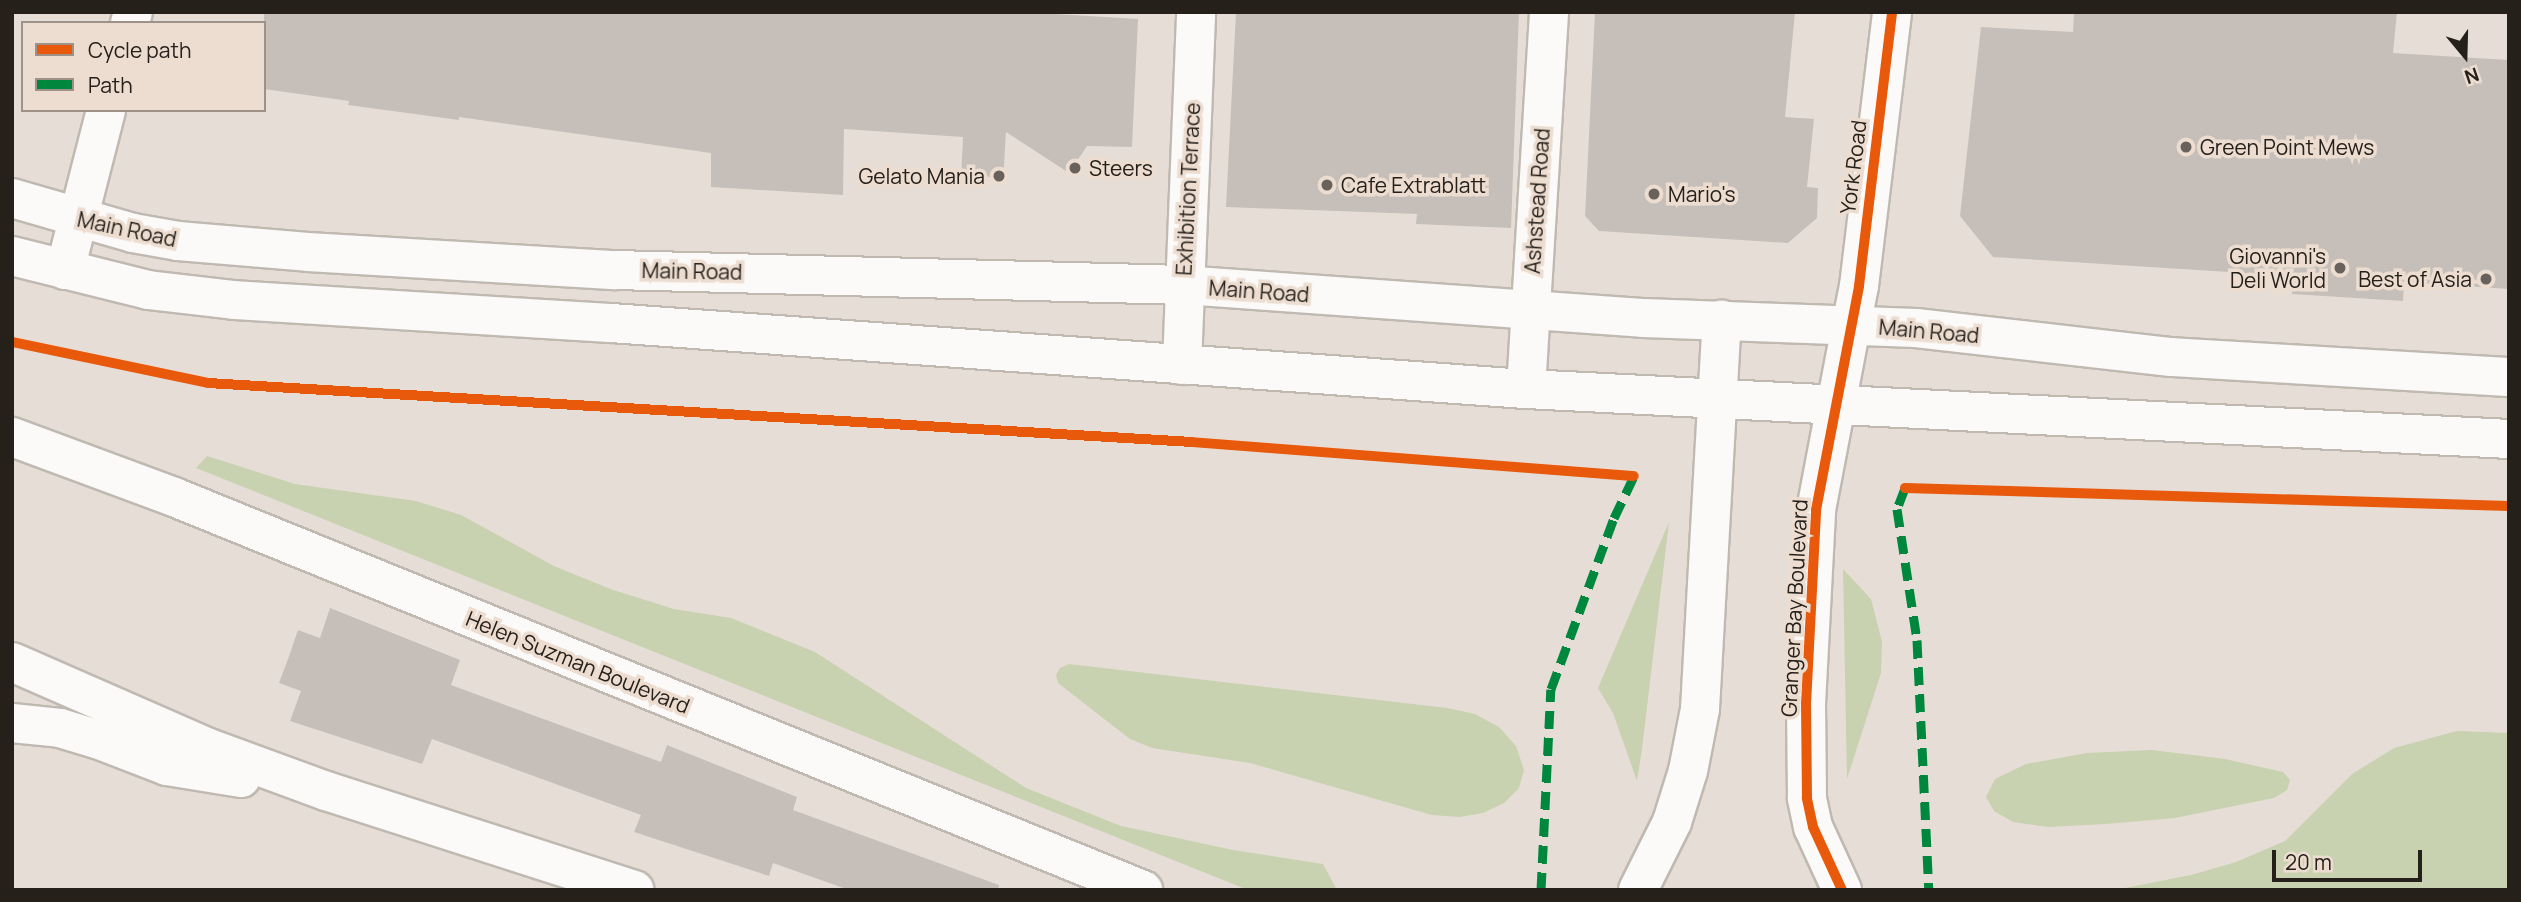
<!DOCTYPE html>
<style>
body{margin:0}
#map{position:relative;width:2521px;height:902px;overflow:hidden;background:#e6ded6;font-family:Manrope,sans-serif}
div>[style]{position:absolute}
.green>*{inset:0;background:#c8d1b0}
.building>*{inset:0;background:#c6bfb9}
.roads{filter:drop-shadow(2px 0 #bfb9b2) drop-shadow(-2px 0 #bfb9b2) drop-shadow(0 2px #bfb9b2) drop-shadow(0 -2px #bfb9b2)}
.street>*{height:38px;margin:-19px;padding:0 19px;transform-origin:19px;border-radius:19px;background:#fbfaf9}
.secondary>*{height:38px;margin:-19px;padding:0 19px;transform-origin:19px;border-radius:19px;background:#fbfaf9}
.primary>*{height:38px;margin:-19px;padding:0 19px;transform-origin:19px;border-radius:19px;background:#fbfaf9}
.quiet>*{height:9px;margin-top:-4.5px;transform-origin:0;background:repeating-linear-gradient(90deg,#00873e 0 18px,transparent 0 27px)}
.cycleway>*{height:10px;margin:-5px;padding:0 5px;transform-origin:5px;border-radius:5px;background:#e8590c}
.dots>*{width:19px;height:19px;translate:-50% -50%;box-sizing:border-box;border:4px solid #ecddd0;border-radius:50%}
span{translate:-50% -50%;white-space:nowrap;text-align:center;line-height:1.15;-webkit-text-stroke:7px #ecddd0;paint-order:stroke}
.poi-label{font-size:21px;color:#26201b}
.left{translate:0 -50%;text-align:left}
.right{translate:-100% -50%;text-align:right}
.street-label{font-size:21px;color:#26201b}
.frame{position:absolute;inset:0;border:14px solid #26201b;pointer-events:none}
.legend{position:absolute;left:21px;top:21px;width:245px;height:91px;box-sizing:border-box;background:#ecddd0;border:2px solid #9d9188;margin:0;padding:9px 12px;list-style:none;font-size:21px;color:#26201b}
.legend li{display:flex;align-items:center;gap:14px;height:35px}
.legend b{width:35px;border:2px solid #9d9188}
.north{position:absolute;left:2430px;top:21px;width:70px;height:70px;-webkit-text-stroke:5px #ecddd0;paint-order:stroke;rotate:161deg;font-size:19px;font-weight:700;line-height:28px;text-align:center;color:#26201b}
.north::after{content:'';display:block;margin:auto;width:24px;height:32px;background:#26201b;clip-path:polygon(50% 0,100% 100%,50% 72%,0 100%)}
.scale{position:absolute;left:2272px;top:850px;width:150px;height:32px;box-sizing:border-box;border:4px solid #26201b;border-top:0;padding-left:9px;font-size:21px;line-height:24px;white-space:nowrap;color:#26201b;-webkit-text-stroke:5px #ecddd0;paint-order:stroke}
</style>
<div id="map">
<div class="green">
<i style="clip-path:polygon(207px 456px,295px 484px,416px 501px,461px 515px,554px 566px,613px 590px,674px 609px,731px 618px,815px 652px,1026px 788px,1121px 826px,1233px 850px,1323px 864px,1337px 890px,1248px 890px,196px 468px)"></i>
<i style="clip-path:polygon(1669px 522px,1642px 749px,1637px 781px,1613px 713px,1598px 688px)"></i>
<i style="clip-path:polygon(1843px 569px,1871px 599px,1882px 642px,1881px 673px,1847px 779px)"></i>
<i style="clip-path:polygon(1069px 664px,1447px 708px,1475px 714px,1499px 727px,1516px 746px,1524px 770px,1519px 788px,1504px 803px,1483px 813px,1459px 817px,1432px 815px,1250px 763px,1152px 748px,1130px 739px,1058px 683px,1056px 675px,1060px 668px)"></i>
<i style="clip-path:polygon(2457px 731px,2509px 733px,2509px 890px,2115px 890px,2191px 875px,2236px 862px,2285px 841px,2352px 774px,2394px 748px)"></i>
<i style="clip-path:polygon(2152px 750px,2225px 759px,2283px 772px,2290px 780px,2287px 790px,2274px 798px,2175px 818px,2106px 824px,2048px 827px,2013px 822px,1994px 811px,1986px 797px,1995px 779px,2026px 764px,2087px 753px)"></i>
</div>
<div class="building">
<i style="clip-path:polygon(264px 12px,1023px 12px,1138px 19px,1132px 147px,1087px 146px,1069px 173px,1006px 132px,1003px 181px,961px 179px,963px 137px,844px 129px,843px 195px,711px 187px,711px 153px,459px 117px,459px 120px,348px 105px,349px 101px,264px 89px)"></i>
<i style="clip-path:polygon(1236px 12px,1519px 12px,1511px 228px,1416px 224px,1417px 214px,1226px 207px)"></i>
<i style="clip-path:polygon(1595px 12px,1795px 12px,1785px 117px,1814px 119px,1807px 187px,1818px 188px,1817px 218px,1788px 243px,1599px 231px,1585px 216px)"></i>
<i style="clip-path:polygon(2074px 12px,2397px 12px,2393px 53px,2509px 60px,2509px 289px,2404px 282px,2403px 301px,2292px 294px,2293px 276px,1993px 257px,1960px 216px,1981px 27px,2073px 32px)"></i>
<i style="clip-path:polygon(330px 608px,460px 660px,451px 685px,661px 762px,667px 745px,797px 797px,793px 810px,999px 885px,998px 890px,849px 890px,773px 863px,769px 876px,634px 832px,641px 815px,432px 739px,422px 764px,290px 721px,301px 691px,279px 683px,288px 659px,298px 630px,320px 638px)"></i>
</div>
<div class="roads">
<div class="street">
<i style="left:130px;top:23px;width:11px;rotate:-75deg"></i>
<i style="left:65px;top:270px;width:165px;rotate:-75.6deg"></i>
<i style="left:1851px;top:326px;width:41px;rotate:-78.7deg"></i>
<i style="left:1859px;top:286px;width:276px;rotate:-83.1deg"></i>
<i style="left:1182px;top:365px;width:353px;rotate:-87.7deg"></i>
<i style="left:1526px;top:389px;width:378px;rotate:-86.5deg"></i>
</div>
<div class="secondary">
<i style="left:12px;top:198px;width:126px;rotate:16.1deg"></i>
<i style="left:133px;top:233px;width:46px;rotate:10.1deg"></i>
<i style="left:178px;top:241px;width:130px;rotate:4.8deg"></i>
<i style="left:308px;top:252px;width:308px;rotate:3.4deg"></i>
<i style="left:615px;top:270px;width:568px;rotate:1.51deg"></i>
<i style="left:1183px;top:285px;width:462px;rotate:4.1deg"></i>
<i style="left:1644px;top:318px;width:272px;rotate:2.1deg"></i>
<i style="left:1916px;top:328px;width:257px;rotate:6.5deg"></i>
<i style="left:2171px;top:357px;width:339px;rotate:3.4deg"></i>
<i style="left:12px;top:256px;width:140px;rotate:14deg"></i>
<i style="left:148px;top:290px;width:87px;rotate:6.6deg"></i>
<i style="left:234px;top:300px;width:378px;rotate:3.5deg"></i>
<i style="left:611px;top:323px;width:917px;rotate:4.13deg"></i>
<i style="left:1526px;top:389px;width:984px;rotate:2.91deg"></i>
<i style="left:1638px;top:890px;width:76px;rotate:-63.4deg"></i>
<i style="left:1672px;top:822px;width:53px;rotate:-72.6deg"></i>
<i style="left:1688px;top:771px;width:63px;rotate:-79deg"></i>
<i style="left:1700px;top:709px;width:390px;rotate:-86.8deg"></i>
<i style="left:1842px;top:890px;width:69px;rotate:-114.7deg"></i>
<i style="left:1813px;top:827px;width:30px;rotate:-102deg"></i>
<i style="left:1807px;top:798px;width:94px;rotate:-90.6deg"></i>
<i style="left:1806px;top:704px;width:194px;rotate:-87deg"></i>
<i style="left:1816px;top:510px;width:187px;rotate:-79.2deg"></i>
</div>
<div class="primary">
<i style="left:12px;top:437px;width:173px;rotate:20.3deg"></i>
<i style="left:174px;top:497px;width:1046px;rotate:22.08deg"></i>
<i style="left:12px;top:662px;width:215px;rotate:23.6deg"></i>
<i style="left:209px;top:748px;width:125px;rotate:20.2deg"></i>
<i style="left:326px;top:791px;width:324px;rotate:17.8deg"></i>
<i style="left:12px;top:723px;width:48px;rotate:5.9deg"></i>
<i style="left:60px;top:728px;width:39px;rotate:17deg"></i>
<i style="left:97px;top:739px;width:75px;rotate:21.1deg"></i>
<i style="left:167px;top:766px;width:75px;rotate:9.2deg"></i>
</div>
</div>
<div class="quiet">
<i style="left:1905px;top:488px;width:22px;rotate:111deg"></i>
<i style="left:1897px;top:509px;width:133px;rotate:81.3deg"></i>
<i style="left:1917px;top:640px;width:250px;rotate:87.3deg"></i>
<i style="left:1541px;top:890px;width:201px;rotate:-87.2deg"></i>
<i style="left:1551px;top:689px;width:182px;rotate:-69.8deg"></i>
<i style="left:1614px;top:518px;width:47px;rotate:-64.5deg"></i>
</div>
<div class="cycleway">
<i style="left:12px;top:342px;width:200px;rotate:11.8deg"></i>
<i style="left:208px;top:383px;width:985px;rotate:3.43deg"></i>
<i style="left:1191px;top:442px;width:444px;rotate:4.4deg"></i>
<i style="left:1905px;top:488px;width:604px;rotate:1.71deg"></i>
<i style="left:1842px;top:890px;width:69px;rotate:-114.7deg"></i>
<i style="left:1813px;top:827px;width:30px;rotate:-102deg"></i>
<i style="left:1807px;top:798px;width:94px;rotate:-90.6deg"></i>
<i style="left:1806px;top:704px;width:194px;rotate:-87deg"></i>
<i style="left:1816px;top:510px;width:228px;rotate:-79.1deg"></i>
<i style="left:1859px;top:286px;width:276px;rotate:-83.1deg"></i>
</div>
<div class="dots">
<i style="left:2186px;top:147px;background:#69625c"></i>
<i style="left:1075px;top:168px;background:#69625c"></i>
<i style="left:999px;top:176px;background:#69625c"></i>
<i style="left:1327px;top:185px;background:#69625c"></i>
<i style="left:1654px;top:194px;background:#69625c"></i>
<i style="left:2340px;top:268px;background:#69625c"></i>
<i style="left:2486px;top:279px;background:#69625c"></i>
</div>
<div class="poi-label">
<span class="left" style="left:2200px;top:147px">Green Point Mews</span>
<span class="left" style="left:1089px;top:168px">Steers</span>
<span class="right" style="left:985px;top:176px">Gelato Mania</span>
<span class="left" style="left:1341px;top:185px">Cafe Extrablatt</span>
<span class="left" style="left:1668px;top:194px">Mario's</span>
<span class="right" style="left:2326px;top:268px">Giovanni's<br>Deli World</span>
<span class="right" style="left:2472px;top:279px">Best of Asia</span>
</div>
<div class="street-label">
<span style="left:1853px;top:167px;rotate:-83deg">York Road</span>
<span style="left:1188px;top:189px;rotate:-87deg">Exhibition Terrace</span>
<span style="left:1537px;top:201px;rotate:-86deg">Ashstead Road</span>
<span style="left:127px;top:229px;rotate:12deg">Main Road</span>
<span style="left:692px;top:271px;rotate:1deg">Main Road</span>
<span style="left:1259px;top:291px;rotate:4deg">Main Road</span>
<span style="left:1929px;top:331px;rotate:5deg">Main Road</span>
<span style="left:1794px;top:608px;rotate:-87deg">Granger Bay Boulevard</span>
<span style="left:578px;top:662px;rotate:22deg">Helen Suzman Boulevard</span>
</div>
<div class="frame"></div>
<ul class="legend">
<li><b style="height:9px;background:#e8590c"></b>Cycle path</li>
<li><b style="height:9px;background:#00873e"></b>Path</li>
</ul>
<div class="north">N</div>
<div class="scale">20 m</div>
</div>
